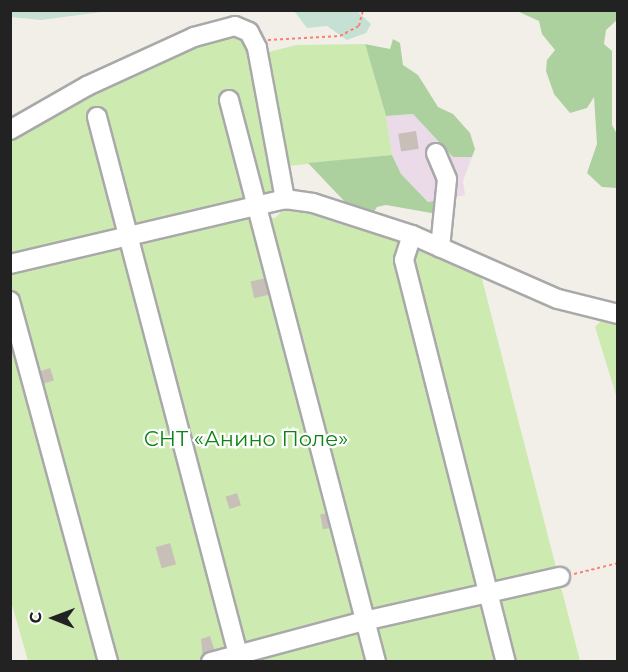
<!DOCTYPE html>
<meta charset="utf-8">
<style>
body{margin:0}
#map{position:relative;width:628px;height:672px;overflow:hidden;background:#f2efe9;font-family:Montserrat,sans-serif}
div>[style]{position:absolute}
.industrial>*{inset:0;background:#ebdbe8}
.grass>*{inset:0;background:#cdebb0}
.forest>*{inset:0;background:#add19e}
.wetland>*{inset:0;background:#c6e0d4}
.building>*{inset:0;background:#c7bfb8;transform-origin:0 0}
.path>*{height:2px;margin-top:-1px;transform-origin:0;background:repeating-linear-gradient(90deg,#fa8072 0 3px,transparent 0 6px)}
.roads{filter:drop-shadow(2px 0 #a9a9a9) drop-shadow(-2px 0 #a9a9a9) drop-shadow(0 2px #a9a9a9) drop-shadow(0 -2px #a9a9a9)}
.minor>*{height:18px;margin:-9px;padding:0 9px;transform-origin:9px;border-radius:9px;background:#fff}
span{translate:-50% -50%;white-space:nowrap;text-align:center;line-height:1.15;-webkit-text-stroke:4.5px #fff;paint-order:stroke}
.park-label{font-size:21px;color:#0c8416}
.frame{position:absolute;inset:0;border:12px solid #222;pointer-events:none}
.north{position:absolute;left:24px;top:588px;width:60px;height:60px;-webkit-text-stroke:4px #fff;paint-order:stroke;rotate:271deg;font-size:16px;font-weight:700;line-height:24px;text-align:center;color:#222}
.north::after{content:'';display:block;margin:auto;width:21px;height:27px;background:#222;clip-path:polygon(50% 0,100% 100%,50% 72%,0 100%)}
</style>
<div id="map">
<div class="industrial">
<i style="clip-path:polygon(413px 114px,453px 157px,472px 157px,463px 181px,465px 195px,428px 202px,401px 174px,392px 155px,386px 116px)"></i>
</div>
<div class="grass">
<i style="clip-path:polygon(237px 32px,253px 56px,296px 45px,365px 44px,386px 116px,392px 155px,288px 166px,274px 171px,280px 193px,11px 259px,10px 139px,191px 45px)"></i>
<i style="clip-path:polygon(295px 208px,403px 237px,480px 271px,580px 661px,28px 661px,11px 601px,11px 267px,251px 210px,256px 217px,275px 218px,281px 212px)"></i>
<i style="clip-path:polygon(602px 320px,617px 322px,617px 398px,595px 327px)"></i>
</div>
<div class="forest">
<i style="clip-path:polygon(517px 11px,617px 11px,617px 20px,606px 30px,604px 44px,612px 51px,612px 125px,617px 134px,617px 188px,602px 187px,587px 173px,597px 144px,594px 97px,587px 108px,570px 113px,554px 94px,546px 71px,547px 60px,555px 50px,542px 34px,539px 21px)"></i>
<i style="clip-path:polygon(393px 39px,400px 43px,403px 65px,418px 75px,438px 107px,453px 114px,470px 133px,475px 149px,472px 157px,453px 157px,413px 114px,386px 116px,365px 44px,390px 49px)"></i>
<i style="clip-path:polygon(392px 155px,401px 174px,428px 202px,439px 200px,437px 214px,386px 205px,377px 207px,372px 215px,356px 209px,345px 202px,308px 163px)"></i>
</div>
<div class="wetland">
<i style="clip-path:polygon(10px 11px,11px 10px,109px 11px,41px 20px,11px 17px)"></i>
<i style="clip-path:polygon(294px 11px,357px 11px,371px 24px,366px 33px,347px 40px,327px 26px,307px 28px)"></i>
</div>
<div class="building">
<i style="left:416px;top:131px;width:18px;height:18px;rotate:81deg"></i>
<i style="left:266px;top:278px;width:17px;height:16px;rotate:77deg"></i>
<i style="left:50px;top:368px;width:13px;height:11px;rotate:72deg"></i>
<i style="left:237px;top:493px;width:13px;height:12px;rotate:72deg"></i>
<i style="left:328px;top:513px;width:15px;height:8px;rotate:79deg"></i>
<i style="left:170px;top:543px;width:22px;height:15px;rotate:74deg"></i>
<i style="clip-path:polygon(210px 636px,216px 655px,203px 659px,201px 639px)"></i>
</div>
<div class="path">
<i style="left:268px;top:40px;width:72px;rotate:-3.2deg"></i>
<i style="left:340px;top:36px;width:21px;rotate:-28deg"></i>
<i style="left:359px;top:26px;width:16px;rotate:-76deg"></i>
<i style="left:574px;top:574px;width:45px;rotate:-14deg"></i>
</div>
<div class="roads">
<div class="minor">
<i style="left:229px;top:100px;width:581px;rotate:75.34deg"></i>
<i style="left:97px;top:117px;width:563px;rotate:75.3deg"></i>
<i style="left:10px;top:130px;width:89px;rotate:-29.7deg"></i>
<i style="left:87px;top:86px;width:118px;rotate:-24.6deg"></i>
<i style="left:194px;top:37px;width:42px;rotate:-15deg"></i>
<i style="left:235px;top:26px;width:15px;rotate:23deg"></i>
<i style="left:249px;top:32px;width:18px;rotate:63deg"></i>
<i style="left:257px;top:48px;width:154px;rotate:79.5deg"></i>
<i style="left:436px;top:153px;width:28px;rotate:67deg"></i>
<i style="left:447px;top:179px;width:69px;rotate:95.8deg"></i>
<i style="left:412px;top:235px;width:26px;rotate:108deg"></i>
<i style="left:404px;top:260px;width:415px;rotate:75.8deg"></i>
<i style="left:10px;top:264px;width:283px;rotate:-13.3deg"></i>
<i style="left:285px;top:199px;width:28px;rotate:8deg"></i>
<i style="left:313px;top:203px;width:104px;rotate:17.9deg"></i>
<i style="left:412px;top:235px;width:159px;rotate:23.7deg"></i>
<i style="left:558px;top:299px;width:62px;rotate:14deg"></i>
<i style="left:10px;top:301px;width:374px;rotate:74.8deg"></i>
<i style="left:211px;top:662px;width:158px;rotate:-15deg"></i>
<i style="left:364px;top:621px;width:201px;rotate:-12.7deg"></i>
</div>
</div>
<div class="park-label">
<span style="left:246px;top:439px">СНТ «Анино Поле»</span>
</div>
<div class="frame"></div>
<div class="north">С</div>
</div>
